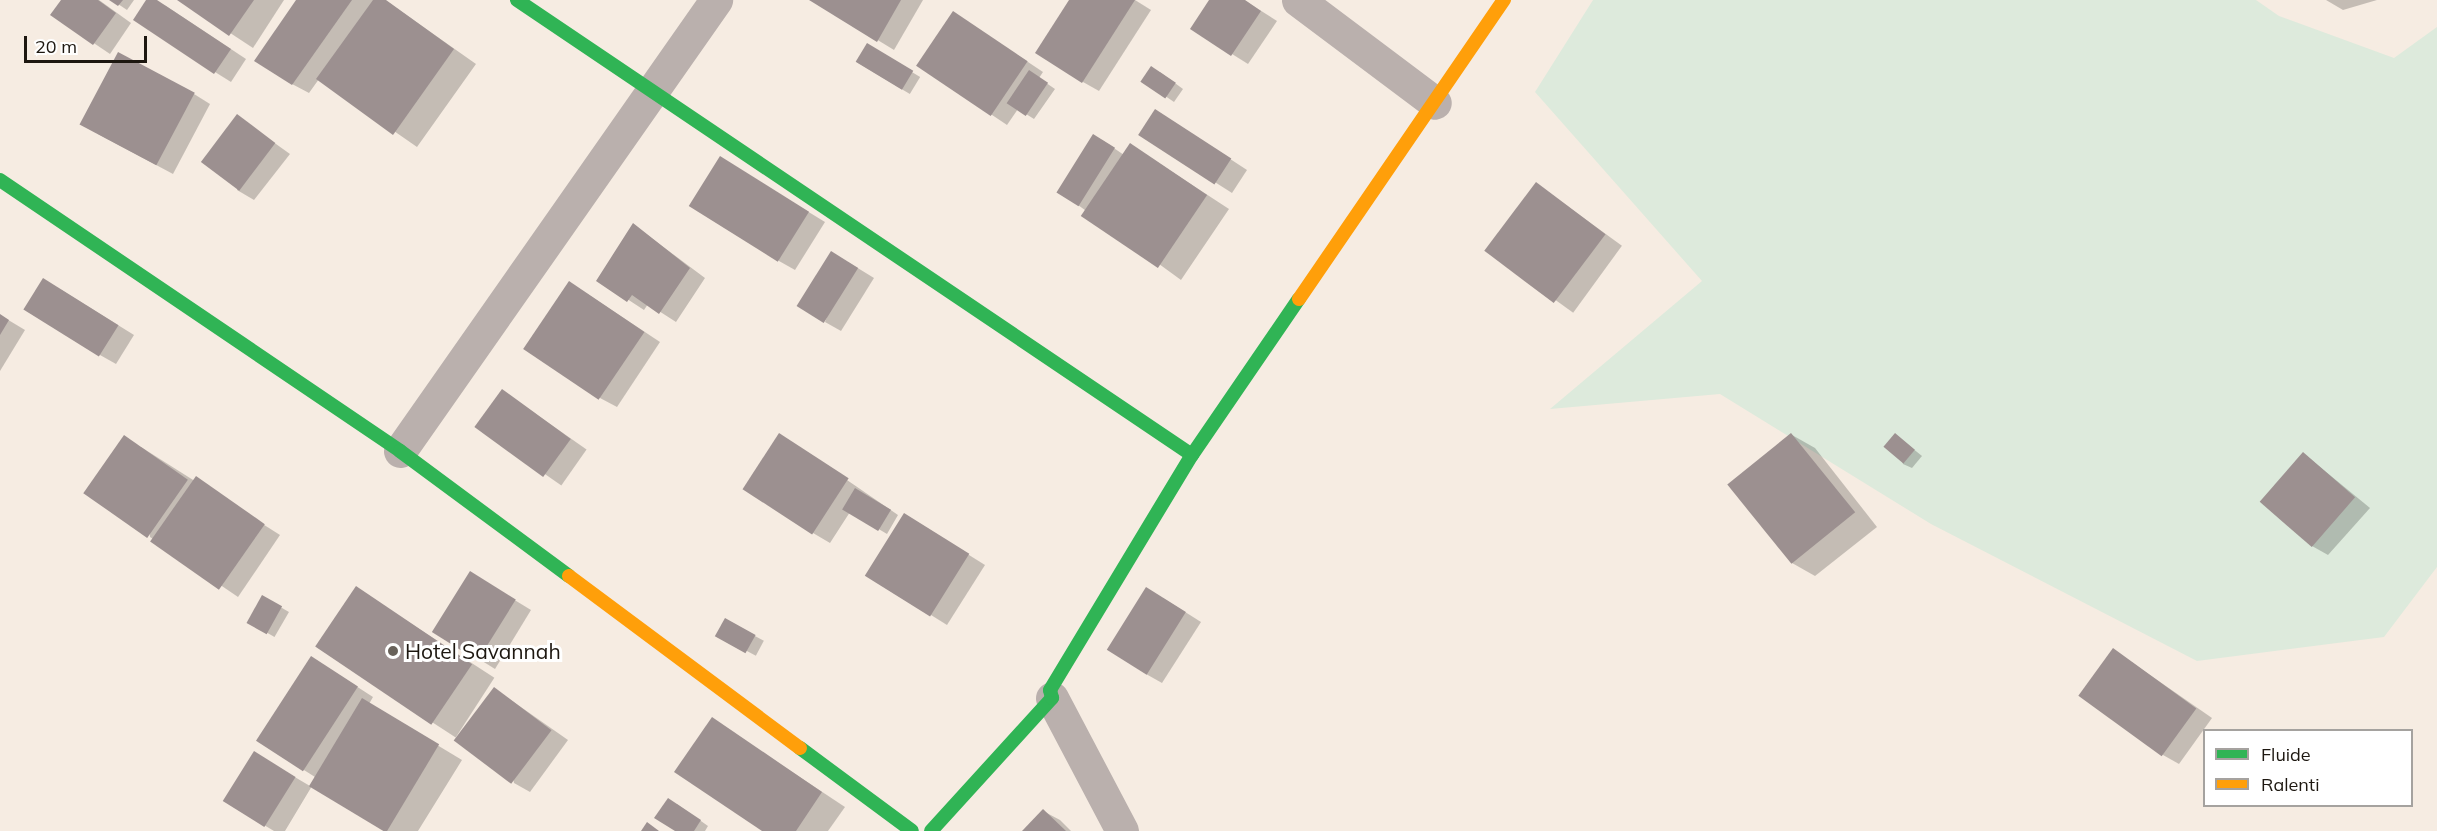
<!DOCTYPE html>
<style>
body{margin:0}
#map{position:relative;width:2437px;height:831px;overflow:hidden;background:#f6ece2;font-family:Mulish,sans-serif}
div>[style]{position:absolute}
.green>*{inset:0;background:#ddeadc}
.shadow>*{inset:0;background:#0003;transform-origin:0 0}
.building>*{inset:0;background:#9c9090;transform-origin:0 0}
.street>*{height:33px;margin:-16.5px;padding:0 16.5px;transform-origin:16.5px;border-radius:16.5px;background:#bab0ad}
.fast>*{height:14px;margin:-7px;padding:0 7px;transform-origin:7px;border-radius:7px;background:#30b455}
.slow>*{height:14px;margin:-7px;padding:0 7px;transform-origin:7px;border-radius:7px;background:#ff9f0a}
.dots>*{width:16px;height:16px;translate:-50% -50%;box-sizing:border-box;border:3px solid #fff;border-radius:50%}
span{translate:-50% -50%;white-space:nowrap;text-align:center;line-height:1.15;-webkit-text-stroke:6px #fff;paint-order:stroke}
.poi-label{font-size:21px;color:#1d1710}
.left{translate:0 -50%;text-align:left}
.legend{position:absolute;left:2203px;top:729px;width:210px;height:78px;box-sizing:border-box;background:#fff;border:2px solid #a5a29f;margin:0;padding:8px 10px;list-style:none;font-size:18px;color:#1d1710}
.legend li{display:flex;align-items:center;gap:12px;height:30px}
.legend b{width:30px;border:2px solid #a5a29f}
.scale{position:absolute;left:24px;top:36px;width:123px;height:27px;box-sizing:border-box;border:3px solid #1d1710;border-top:0;padding-left:8px;font-size:18px;line-height:21px;white-space:nowrap;color:#1d1710;-webkit-text-stroke:4px #fff;paint-order:stroke}
</style>
<div id="map">
<div class="green">
<i style="clip-path:polygon(1593px 0,2256px 0,2279px 16px,2394px 58px,2437px 27px,2437px 567px,2384px 637px,2197px 661px,1931px 524px,1720px 394px,1550px 409px,1702px 281px,1535px 92px)"></i>
</div>
<div class="shadow">
<i style="clip-path:polygon(63px 0,99px 0,131px 23px,110px 54px,52px 15px)"></i>
<i style="clip-path:polygon(112px 0,134px 0,127px 10px)"></i>
<i style="clip-path:polygon(148px 0,166px 6px,246px 59px,231px 82px,215px 72px)"></i>
<i style="clip-path:polygon(180px 0,284px 0,253px 48px)"></i>
<i style="clip-path:polygon(298px 0,385px 0,476px 64px,417px 147px,319px 79px,309px 93px,292px 84px)"></i>
<i style="clip-path:polygon(812px 0,923px 0,894px 50px)"></i>
<i style="clip-path:polygon(1071px 0,1135px 0,1151px 10px,1099px 91px,1083px 82px)"></i>
<i style="clip-path:polygon(1211px 0,1244px 0,1277px 21px,1248px 64px,1232px 54px)"></i>
<i style="clip-path:polygon(2326px 0,2377px 0,2343px 10px)"></i>
<i style="clip-path:polygon(954px 13px,1043px 72px,1039px 78px,1055px 89px,1034px 119px,1018px 109px,1007px 125px,919px 66px)"></i>
<i style="left:867px;top:45px;width:62px;height:20px;rotate:31deg"></i>
<i style="clip-path:polygon(1160px 72px,1183px 89px,1174px 102px,1143px 81px)"></i>
<i style="clip-path:polygon(194px 94px,210px 104px,173px 174px,98px 134px)"></i>
<i style="clip-path:polygon(237px 116px,290px 154px,254px 200px,237px 190px)"></i>
<i style="clip-path:polygon(1172px 121px,1247px 170px,1232px 193px,1141px 135px)"></i>
<i style="clip-path:polygon(1102px 140px,1124px 155px,1131px 145px,1229px 209px,1181px 280px,1078px 205px)"></i>
<i style="clip-path:polygon(720px 158px,825px 222px,795px 270px,779px 261px)"></i>
<i style="left:1537px;top:184px;width:105px;height:83px;rotate:36deg"></i>
<i style="clip-path:polygon(634px 225px,705px 278px,676px 322px,648px 304px,644px 310px,598px 280px)"></i>
<i style="clip-path:polygon(848px 262px,874px 278px,841px 331px,825px 322px)"></i>
<i style="clip-path:polygon(60px 289px,134px 335px,116px 364px,100px 355px)"></i>
<i style="clip-path:polygon(586px 293px,660px 342px,617px 407px,600px 398px)"></i>
<i style="clip-path:polygon(0 315px,25px 330px,0 371px)"></i>
<i style="left:503px;top:391px;width:102px;height:44px;rotate:35deg"></i>
<i style="clip-path:polygon(1792px 435px,1815px 448px,1877px 527px,1815px 576px,1792px 563px)"></i>
<i style="clip-path:polygon(1896px 435px,1922px 456px,1912px 468px,1903px 464px)"></i>
<i style="clip-path:polygon(796px 445px,898px 515px,887px 534px,850px 512px,830px 543px,813px 533px)"></i>
<i style="clip-path:polygon(141px 447px,280px 535px,238px 597px,150px 537px)"></i>
<i style="clip-path:polygon(2303px 453px,2370px 508px,2328px 555px,2312px 546px)"></i>
<i style="clip-path:polygon(921px 525px,985px 565px,947px 625px,867px 575px)"></i>
<i style="clip-path:polygon(487px 583px,531px 610px,495px 669px,479px 659px)"></i>
<i style="left:356px;top:588px;width:165px;height:71px;rotate:33deg"></i>
<i style="left:263px;top:597px;width:30px;height:29px;rotate:30deg"></i>
<i style="clip-path:polygon(1163px 598px,1201px 622px,1162px 683px,1146px 674px)"></i>
<i style="left:725px;top:620px;width:44px;height:17px;rotate:28deg"></i>
<i style="clip-path:polygon(2114px 650px,2212px 718px,2179px 764px,2163px 755px)"></i>
<i style="clip-path:polygon(328px 668px,373px 697px,369px 704px,462px 760px,418px 831px,386px 831px,312px 786px,285px 831px,274px 831px,226px 802px,271px 763px,310px 786px,315px 777px,258px 741px)"></i>
<i style="clip-path:polygon(495px 689px,568px 740px,530px 792px,514px 783px)"></i>
<i style="clip-path:polygon(712px 719px,845px 807px,828px 831px,764px 831px)"></i>
<i style="clip-path:polygon(677px 804px,708px 826px,705px 831px,677px 831px)"></i>
<i style="clip-path:polygon(1043px 811px,1060px 820px,1071px 831px,1024px 831px)"></i>
</div>
<div class="building">
<i style="clip-path:polygon(61px 0,98px 0,116px 13px,93px 45px,50px 15px)"></i>
<i style="clip-path:polygon(109px 0,123px 0,118px 6px)"></i>
<i style="clip-path:polygon(146px 0,157px 0,231px 49px,214px 74px,133px 20px)"></i>
<i style="clip-path:polygon(177px 0,254px 0,229px 36px)"></i>
<i style="clip-path:polygon(296px 0,352px 0,292px 85px,254px 61px)"></i>
<i style="clip-path:polygon(373px 0,386px 0,454px 49px,393px 135px,316px 79px)"></i>
<i style="clip-path:polygon(809px 0,901px 0,877px 42px)"></i>
<i style="clip-path:polygon(1069px 0,1135px 0,1082px 83px,1035px 53px)"></i>
<i style="clip-path:polygon(1209px 0,1245px 0,1261px 11px,1231px 56px,1190px 29px)"></i>
<i style="left:953px;top:11px;width:90px;height:66px;rotate:34deg"></i>
<i style="left:867px;top:43px;width:54px;height:22px;rotate:31deg"></i>
<i style="left:118px;top:52px;width:87px;height:82px;rotate:28deg"></i>
<i style="left:1151px;top:66px;width:30px;height:19px;rotate:34deg"></i>
<i style="left:1029px;top:70px;width:23px;height:40px;rotate:34deg"></i>
<i style="left:1155px;top:109px;width:91px;height:31px;rotate:33deg"></i>
<i style="left:237px;top:114px;width:48px;height:60px;rotate:37deg"></i>
<i style="left:1093px;top:134px;width:26px;height:69px;rotate:32deg"></i>
<i style="left:1130px;top:143px;width:93px;height:88px;rotate:34deg"></i>
<i style="left:720px;top:156px;width:105px;height:59px;rotate:32deg"></i>
<i style="left:1536px;top:182px;width:87px;height:86px;rotate:37deg"></i>
<i style="clip-path:polygon(633px 223px,690px 268px,659px 314px,632px 295px,627px 302px,596px 281px)"></i>
<i style="left:831px;top:251px;width:32px;height:65px;rotate:32deg"></i>
<i style="left:43px;top:278px;width:89px;height:37px;rotate:32deg"></i>
<i style="left:569px;top:281px;width:91px;height:82px;rotate:34deg"></i>
<i style="clip-path:polygon(0 314px,9px 320px,0 335px)"></i>
<i style="left:502px;top:389px;width:85px;height:47px;rotate:36deg"></i>
<i style="left:779px;top:433px;width:83px;height:67px;rotate:33deg"></i>
<i style="left:1791px;top:433px;width:102px;height:82px;rotate:51deg"></i>
<i style="left:1895px;top:433px;width:26px;height:18px;rotate:40deg"></i>
<i style="left:124px;top:435px;width:78px;height:71px;rotate:35deg"></i>
<i style="left:2303px;top:452px;width:69px;height:66px;rotate:41deg"></i>
<i style="left:196px;top:476px;width:84px;height:80px;rotate:35deg"></i>
<i style="left:855px;top:488px;width:42px;height:25px;rotate:31deg"></i>
<i style="left:904px;top:513px;width:77px;height:74px;rotate:32deg"></i>
<i style="left:470px;top:571px;width:54px;height:72px;rotate:32deg"></i>
<i style="left:356px;top:586px;width:140px;height:73px;rotate:34deg"></i>
<i style="left:1146px;top:587px;width:47px;height:74px;rotate:32deg"></i>
<i style="left:262px;top:595px;width:23px;height:32px;rotate:29deg"></i>
<i style="left:725px;top:618px;width:35px;height:21px;rotate:29deg"></i>
<i style="left:2113px;top:648px;width:103px;height:59px;rotate:36deg"></i>
<i style="left:311px;top:656px;width:56px;height:101px;rotate:33deg"></i>
<i style="left:494px;top:687px;width:72px;height:67px;rotate:37deg"></i>
<i style="left:362px;top:698px;width:90px;height:103px;rotate:31deg"></i>
<i style="clip-path:polygon(712px 717px,822px 792px,796px 831px,762px 831px,674px 772px)"></i>
<i style="left:254px;top:751px;width:49px;height:59px;rotate:32deg"></i>
<i style="clip-path:polygon(668px 798px,701px 820px,694px 831px,675px 831px,654px 818px)"></i>
<i style="clip-path:polygon(1043px 809px,1066px 831px,1022px 831px)"></i>
<i style="clip-path:polygon(647px 822px,659px 831px,641px 831px)"></i>
</div>
<div class="street">
<i style="left:1298px;top:0;width:171px;rotate:36.9deg"></i>
<i style="left:400px;top:451px;width:551px;rotate:-54.98deg"></i>
<i style="left:1052px;top:698px;width:150px;rotate:62.2deg"></i>
</div>
<div class="fast">
<i style="left:517px;top:0;width:814px;rotate:33.98deg"></i>
<i style="left:0;top:180px;width:483px;rotate:34.1deg"></i>
<i style="left:400px;top:451px;width:210px;rotate:36.5deg"></i>
<i style="left:800px;top:748px;width:139px;rotate:36.5deg"></i>
<i style="left:931px;top:831px;width:180px;rotate:-47.7deg"></i>
<i style="left:1052px;top:698px;width:8px;rotate:-104deg"></i>
<i style="left:1050px;top:690px;width:275px;rotate:-58.9deg"></i>
<i style="left:1192px;top:455px;width:189px;rotate:-55.6deg"></i>
</div>
<div class="slow">
<i style="left:1299px;top:299px;width:363px;rotate:-55.6deg"></i>
<i style="left:569px;top:576px;width:288px;rotate:36.7deg"></i>
</div>
<div class="dots">
<i style="left:393px;top:651px;background:#69625a"></i>
</div>
<div class="poi-label">
<span class="left" style="left:405px;top:651px">Hotel Savannah</span>
</div>
<ul class="legend">
<li><b style="height:8px;background:#30b455"></b>Fluide</li>
<li><b style="height:8px;background:#ff9f0a"></b>Ralenti</li>
</ul>
<div class="scale">20 m</div>
</div>
